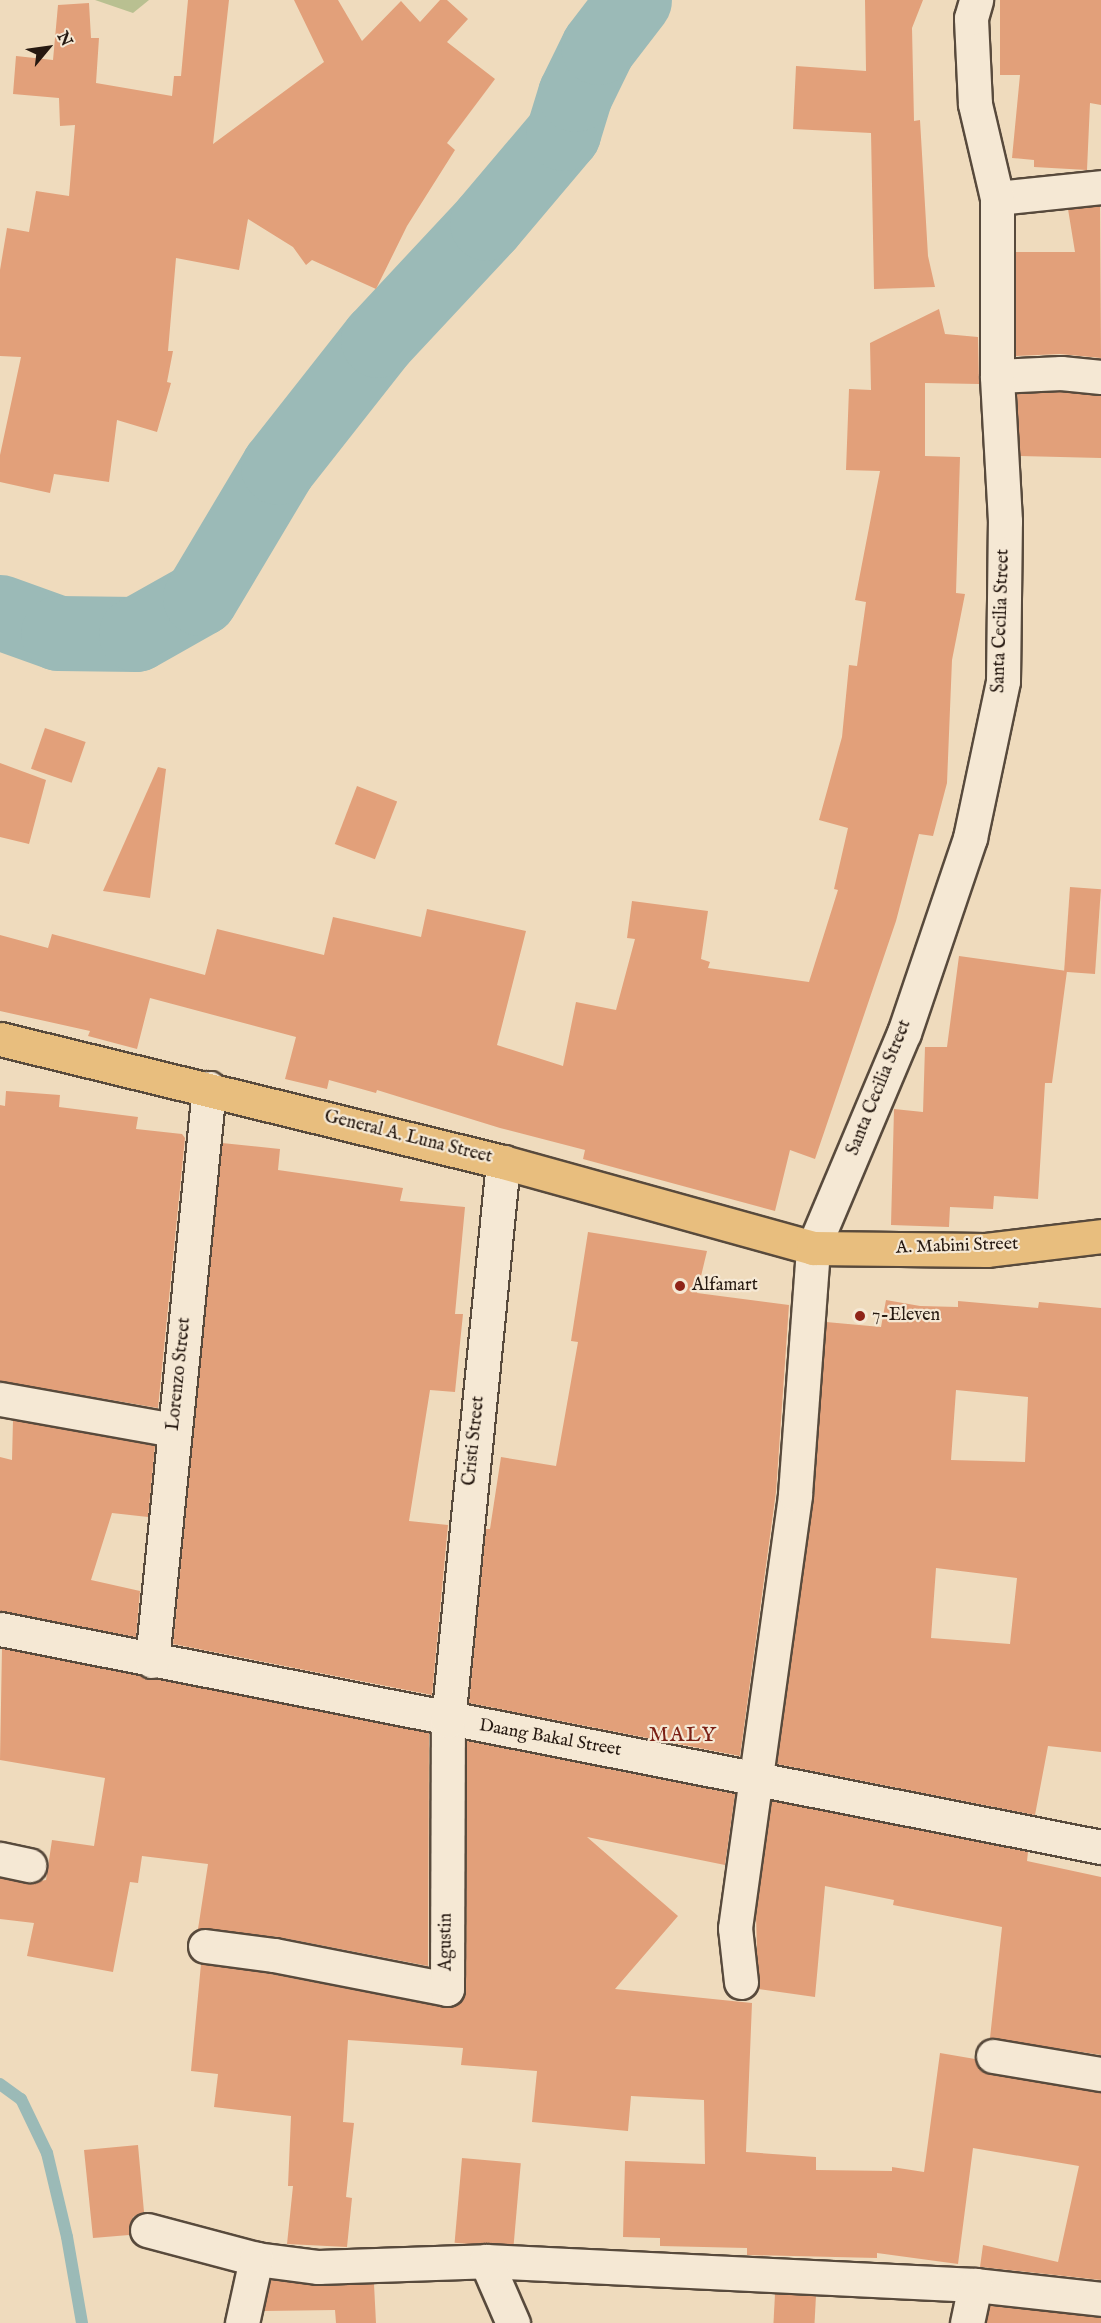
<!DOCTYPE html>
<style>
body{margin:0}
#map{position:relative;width:1101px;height:2323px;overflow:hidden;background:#efdbbd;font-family:"IM FELL English",serif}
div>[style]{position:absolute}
.green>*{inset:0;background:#b9c091}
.stream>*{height:12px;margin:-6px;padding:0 6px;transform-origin:6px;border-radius:6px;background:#9bbab7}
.river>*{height:75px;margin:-37.5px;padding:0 37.5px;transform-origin:37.5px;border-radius:37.5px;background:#9bbab7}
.building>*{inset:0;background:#e2a07a;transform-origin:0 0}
.roads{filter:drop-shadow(2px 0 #584a3c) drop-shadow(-2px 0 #584a3c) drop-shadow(0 2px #584a3c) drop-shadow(0 -2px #584a3c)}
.minor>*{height:33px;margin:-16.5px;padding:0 16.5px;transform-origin:16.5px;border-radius:16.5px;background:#f5e8d4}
.major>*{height:33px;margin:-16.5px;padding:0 16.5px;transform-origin:16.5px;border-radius:16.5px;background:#e8be7e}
.dots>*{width:16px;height:16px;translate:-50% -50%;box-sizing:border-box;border:3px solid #f5e8d4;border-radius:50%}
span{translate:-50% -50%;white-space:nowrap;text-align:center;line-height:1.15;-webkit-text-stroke:4.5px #f5e8d4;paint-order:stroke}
.street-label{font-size:18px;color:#261911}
.poi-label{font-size:18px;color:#261911}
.left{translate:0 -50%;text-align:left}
.quarter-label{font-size:21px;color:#7a1f14;letter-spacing:1.5px}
.north{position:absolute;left:18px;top:18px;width:60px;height:60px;-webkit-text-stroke:4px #f5e8d4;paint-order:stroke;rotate:61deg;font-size:16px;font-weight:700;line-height:24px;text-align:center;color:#261911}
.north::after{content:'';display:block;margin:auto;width:21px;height:27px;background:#261911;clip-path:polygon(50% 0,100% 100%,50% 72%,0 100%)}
</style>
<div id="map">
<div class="green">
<i style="clip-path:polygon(95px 0,149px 0,133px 13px)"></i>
</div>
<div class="stream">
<i style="left:0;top:2084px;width:26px;rotate:36deg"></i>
<i style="left:21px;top:2099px;width:60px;rotate:64.3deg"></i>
<i style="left:47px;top:2153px;width:86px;rotate:76.6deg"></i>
<i style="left:67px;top:2237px;width:87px;rotate:80.1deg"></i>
</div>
<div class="river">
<i style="left:0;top:612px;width:62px;rotate:19.9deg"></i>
<i style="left:58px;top:633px;width:78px;rotate:0.7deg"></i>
<i style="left:136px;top:634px;width:73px;rotate:-29.4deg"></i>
<i style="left:200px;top:598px;width:152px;rotate:-59.2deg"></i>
<i style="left:278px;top:467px;width:162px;rotate:-51.8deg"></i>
<i style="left:378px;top:340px;width:160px;rotate:-47deg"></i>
<i style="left:487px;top:223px;width:118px;rotate:-49.8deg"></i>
<i style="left:563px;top:133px;width:41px;rotate:-72.9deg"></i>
<i style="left:575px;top:94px;width:52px;rotate:-63.9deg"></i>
<i style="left:598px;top:47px;width:59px;rotate:-52.5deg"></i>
</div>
<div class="building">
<i style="clip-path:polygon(188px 0,229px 0,213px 144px,324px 62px,294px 0,338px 0,362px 41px,401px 1px,420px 22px,440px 0,447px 0,468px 19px,447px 42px,495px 79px,447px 143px,455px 150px,407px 226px,376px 289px,312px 260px,306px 265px,293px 247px,248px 219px,239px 270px,176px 258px,168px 351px,173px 351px,167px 382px,171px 383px,157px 432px,117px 420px,109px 482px,54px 474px,50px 493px,0 482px,0 455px,21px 357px,0 356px,0 270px,7px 228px,29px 232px,36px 191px,69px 196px,75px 125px,60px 126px,59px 98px,13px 94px,16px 56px,53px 60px,58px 5px,89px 3px,91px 38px,99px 38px,96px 83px,172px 96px,174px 76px,181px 76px)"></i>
<i style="clip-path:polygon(865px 0,923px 0,912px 28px,914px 121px,920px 120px,928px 256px,935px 287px,874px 289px,871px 133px,793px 129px,796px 66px,866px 71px)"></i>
<i style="clip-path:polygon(1000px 0,1101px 0,1101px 105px,1090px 103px,1087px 170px,1034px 167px,1034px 160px,1012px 158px,1020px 75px,1000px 75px)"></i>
<i style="clip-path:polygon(1100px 206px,1101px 358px,1060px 354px,1016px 356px,1016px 252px,1075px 252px,1068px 209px)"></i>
<i style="clip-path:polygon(939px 309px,945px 334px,978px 337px,979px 384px,925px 383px,925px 456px,960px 457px,956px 593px,965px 594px,952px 660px,947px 783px,933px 836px,919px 834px,896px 921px,815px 1159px,790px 1150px,775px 1211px,583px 1159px,585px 1150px,500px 1128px,377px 1090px,376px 1093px,329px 1080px,327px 1089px,285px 1079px,296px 1037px,150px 998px,137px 1049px,88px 1036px,90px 1031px,0 1011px,0 935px,48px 948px,52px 934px,205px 975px,217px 929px,324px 955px,333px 917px,421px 937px,427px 909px,526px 931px,497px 1045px,563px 1066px,576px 1002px,616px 1010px,635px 939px,627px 938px,632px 901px,708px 911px,701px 959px,710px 962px,708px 968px,809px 982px,838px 890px,834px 889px,848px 828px,819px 820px,842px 737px,849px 665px,857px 666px,866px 602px,855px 600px,880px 471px,846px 470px,849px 389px,871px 390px,870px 343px)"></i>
<i style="clip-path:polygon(1060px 392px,1101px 395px,1101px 458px,1020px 456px,1017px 394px)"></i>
<i style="left:45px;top:728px;width:43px;height:43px;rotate:19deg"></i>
<i style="clip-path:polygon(0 763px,46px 780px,29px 844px,0 837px)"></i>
<i style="clip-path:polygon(158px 767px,166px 769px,150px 898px,103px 891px)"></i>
<i style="left:357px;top:786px;width:43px;height:62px;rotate:21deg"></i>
<i style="left:1070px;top:887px;width:31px;height:85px;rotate:4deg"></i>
<i style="clip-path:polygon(959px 956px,1067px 971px,1052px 1083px,1045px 1083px,1038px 1199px,994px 1196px,993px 1209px,950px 1207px,949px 1227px,891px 1225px,894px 1109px,923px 1112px,925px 1047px,947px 1047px)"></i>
<i style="clip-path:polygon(6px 1091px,60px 1095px,59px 1107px,138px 1117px,136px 1129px,182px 1134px,185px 1138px,158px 1408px,0 1381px,0 1105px,5px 1106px)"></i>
<i style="clip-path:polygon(222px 1143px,280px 1149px,278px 1170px,403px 1188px,400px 1201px,465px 1207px,455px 1314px,463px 1314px,455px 1392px,430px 1390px,409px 1521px,448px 1525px,432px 1695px,173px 1644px)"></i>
<i style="clip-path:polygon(588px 1232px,707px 1251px,697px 1293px,789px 1305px,776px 1492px,740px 1756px,469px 1703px,486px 1529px,490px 1529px,501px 1457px,556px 1466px,578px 1342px,571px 1341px)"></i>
<i style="clip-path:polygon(evenodd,886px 1300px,920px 1306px,958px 1307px,958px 1301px,1038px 1308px,1039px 1302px,1101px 1308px,1101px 1752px,1048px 1746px,1035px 1815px,777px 1764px,814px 1496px,826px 1322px,881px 1327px,886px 1300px,956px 1390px,1028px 1397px,1025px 1462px,951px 1460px,956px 1390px,886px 1300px,936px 1568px,1017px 1578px,1010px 1644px,931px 1638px,936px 1568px)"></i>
<i style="clip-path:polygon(13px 1420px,155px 1446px,148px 1517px,112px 1513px,91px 1580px,140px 1591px,136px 1637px,0 1611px,0 1457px,12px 1460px)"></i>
<i style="clip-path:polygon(2px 1648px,429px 1733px,428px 1966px,278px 1937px,198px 1929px,208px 1864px,142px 1856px,138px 1883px,130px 1882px,113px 1972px,27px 1956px,34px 1923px,0 1919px,0 1878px,26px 1883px,46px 1880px,52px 1840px,94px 1846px,105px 1778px,0 1760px)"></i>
<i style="clip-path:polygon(467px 1741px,735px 1794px,725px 1865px,587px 1837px,678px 1916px,615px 1989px,752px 2003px,746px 2152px,816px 2157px,816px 2170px,892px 2171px,892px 2167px,924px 2172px,940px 2053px,975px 2059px,981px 2070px,990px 2074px,1101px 2092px,1101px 2280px,980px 2267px,983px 2245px,1058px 2262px,1079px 2166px,973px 2148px,958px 2264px,877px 2253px,877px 2258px,747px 2255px,747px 2248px,660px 2246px,660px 2238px,623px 2237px,625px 2161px,705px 2164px,704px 2100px,631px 2096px,628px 2131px,532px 2122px,537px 2071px,461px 2065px,463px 2048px,348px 2040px,343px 2122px,354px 2123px,346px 2197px,352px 2198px,347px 2247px,287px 2244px,293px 2186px,288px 2186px,291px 2116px,214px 2107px,218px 2074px,191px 2071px,201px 1964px,271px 1974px,443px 2007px,462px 2000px,466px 1989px)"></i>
<i style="clip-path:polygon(772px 1801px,1028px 1852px,1027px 1861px,1101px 1877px,1101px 2055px,990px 2038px,1002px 1927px,893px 1905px,894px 1900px,825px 1886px,815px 1997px,758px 1989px,756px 1915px)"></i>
<i style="clip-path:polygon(138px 2145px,144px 2212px,133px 2217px,129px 2235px,93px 2238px,84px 2150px)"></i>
<i style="left:462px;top:2158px;width:59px;height:85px;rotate:5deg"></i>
<i style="clip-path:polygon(271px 2280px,319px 2286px,374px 2284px,376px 2323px,336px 2323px,335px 2310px,264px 2311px)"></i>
<i style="left:775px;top:2294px;width:41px;height:29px;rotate:3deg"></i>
<i style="clip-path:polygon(990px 2306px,1101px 2317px,1101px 2323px,986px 2323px)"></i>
</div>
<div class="roads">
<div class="minor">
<i style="left:997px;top:198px;width:105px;rotate:-6deg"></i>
<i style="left:997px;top:376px;width:64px;rotate:-2.7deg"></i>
<i style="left:1061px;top:373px;width:40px;rotate:5.7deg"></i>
<i style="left:0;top:1399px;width:177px;rotate:10.1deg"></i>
<i style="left:0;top:1629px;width:1122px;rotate:11.2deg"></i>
<i style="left:152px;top:1661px;width:576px;rotate:-84.32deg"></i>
<i style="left:0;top:1859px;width:30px;rotate:12deg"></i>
<i style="left:205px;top:1946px;width:70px;rotate:7.4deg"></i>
<i style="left:274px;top:1955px;width:176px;rotate:11.1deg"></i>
<i style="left:447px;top:1989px;width:268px;rotate:-89.8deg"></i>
<i style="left:448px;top:1721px;width:562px;rotate:-84.38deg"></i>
<i style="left:741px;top:1982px;width:54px;rotate:-96.3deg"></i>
<i style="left:735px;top:1928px;width:438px;rotate:-82.1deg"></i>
<i style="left:795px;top:1494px;width:247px;rotate:-85.8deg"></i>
<i style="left:813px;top:1248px;width:233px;rotate:-67.1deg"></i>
<i style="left:904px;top:1033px;width:206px;rotate:-71.3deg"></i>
<i style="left:970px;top:838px;width:160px;rotate:-78.1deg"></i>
<i style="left:1003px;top:681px;width:160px;rotate:-89.3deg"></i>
<i style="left:1005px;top:521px;width:145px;rotate:-93.2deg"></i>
<i style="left:997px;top:376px;width:178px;rotate:-90deg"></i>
<i style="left:997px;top:198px;width:97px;rotate:-103.2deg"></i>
<i style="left:975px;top:104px;width:86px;rotate:-92.7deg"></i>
<i style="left:971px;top:18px;width:19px;rotate:-74deg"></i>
<i style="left:993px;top:2056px;width:109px;rotate:9.5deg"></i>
<i style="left:147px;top:2230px;width:113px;rotate:14.9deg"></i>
<i style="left:256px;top:2259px;width:63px;rotate:7.4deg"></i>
<i style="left:318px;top:2267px;width:168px;rotate:-2deg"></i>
<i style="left:486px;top:2261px;width:490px;rotate:2.8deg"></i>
<i style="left:975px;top:2285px;width:127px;rotate:6.3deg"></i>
<i style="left:486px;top:2261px;width:68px;rotate:66.5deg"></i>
<i style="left:242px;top:2323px;width:66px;rotate:-77.7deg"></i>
<i style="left:967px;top:2323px;width:39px;rotate:-78deg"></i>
</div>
<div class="major">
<i style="left:0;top:1039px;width:518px;rotate:13.74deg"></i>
<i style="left:503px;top:1162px;width:322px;rotate:15.5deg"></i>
<i style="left:813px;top:1248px;width:173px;rotate:0.7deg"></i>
<i style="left:986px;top:1250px;width:116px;rotate:-6.9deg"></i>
</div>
</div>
<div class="dots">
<i style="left:680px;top:1286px;background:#8f2418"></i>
<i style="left:860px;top:1316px;background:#8f2418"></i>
</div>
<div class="street-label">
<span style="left:1002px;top:621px;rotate:-88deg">Santa Cecilia Street</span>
<span style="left:880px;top:1088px;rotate:-68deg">Santa Cecilia Street</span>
<span style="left:408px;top:1138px;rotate:14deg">General A. Luna Street</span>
<span style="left:957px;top:1247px;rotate:-2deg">A. Mabini Street</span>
<span style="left:180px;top:1374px;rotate:-84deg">Lorenzo Street</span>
<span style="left:475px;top:1441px;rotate:-84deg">Cristi Street</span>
<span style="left:550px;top:1739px;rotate:10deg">Daang Bakal Street</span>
<span style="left:447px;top:1942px;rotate:-90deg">Agustin</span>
</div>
<div class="poi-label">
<span class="left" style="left:692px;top:1286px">Alfamart</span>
<span class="left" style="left:872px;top:1316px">7-Eleven</span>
</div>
<div class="quarter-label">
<span style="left:683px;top:1736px">MALY</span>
</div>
<div class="north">N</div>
</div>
